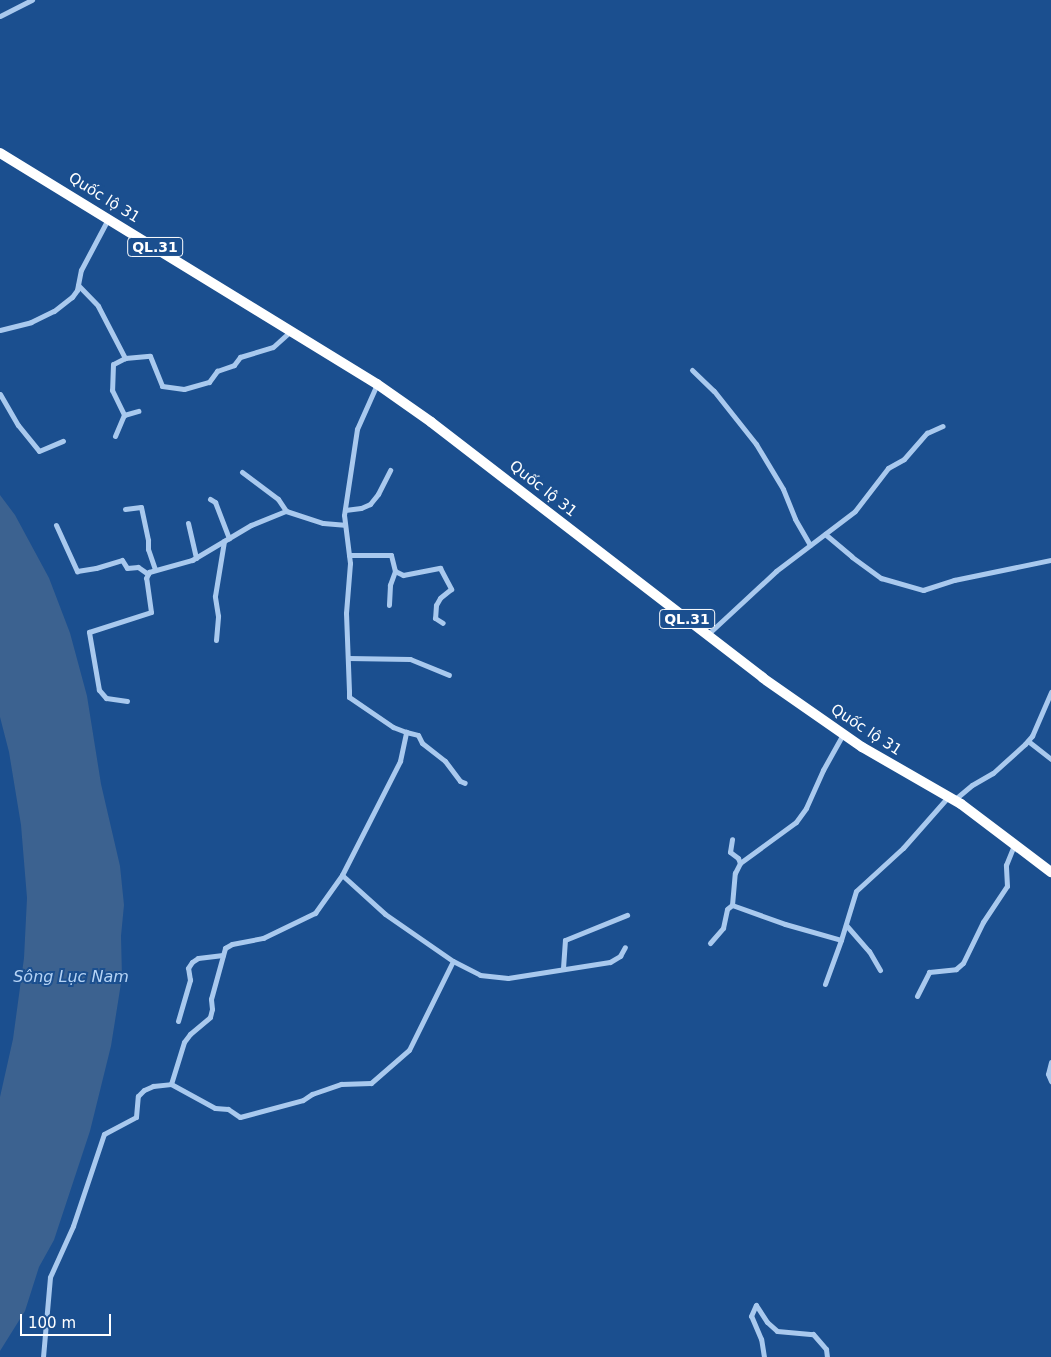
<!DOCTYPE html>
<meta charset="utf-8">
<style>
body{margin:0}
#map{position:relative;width:1051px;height:1357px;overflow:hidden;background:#1b4f8f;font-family:"DejaVu Sans",sans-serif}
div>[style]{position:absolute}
.water>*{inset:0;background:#3c6290}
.street>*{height:5px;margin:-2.5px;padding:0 2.5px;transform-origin:2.5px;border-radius:2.5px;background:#a9c9ee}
.highway>*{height:10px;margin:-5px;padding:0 5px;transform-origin:5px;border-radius:5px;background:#fff}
span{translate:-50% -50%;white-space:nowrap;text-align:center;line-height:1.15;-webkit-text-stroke:4px #1b4f8f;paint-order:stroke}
.shield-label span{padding:1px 4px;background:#1b4f8f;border:1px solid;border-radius:4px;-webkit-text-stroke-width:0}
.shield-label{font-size:14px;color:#fff;font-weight:700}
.street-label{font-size:15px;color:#fff}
.water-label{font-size:16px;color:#b5d3f5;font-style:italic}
.scale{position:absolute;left:20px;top:1314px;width:91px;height:22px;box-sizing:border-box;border:2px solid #fff;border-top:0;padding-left:6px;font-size:15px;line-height:18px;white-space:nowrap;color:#fff;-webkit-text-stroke:4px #1b4f8f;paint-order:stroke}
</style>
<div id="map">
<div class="water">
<i style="clip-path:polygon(0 495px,15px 515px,49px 578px,70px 633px,87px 696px,101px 784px,120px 866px,124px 905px,121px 936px,122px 977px,111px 1046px,90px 1131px,54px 1240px,39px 1267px,25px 1311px,0 1351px,0 1097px,13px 1039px,24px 958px,27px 898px,21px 825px,9px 752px,0 717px)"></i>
</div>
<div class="street">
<i style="left:0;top:16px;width:36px;rotate:-27deg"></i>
<i style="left:78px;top:285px;width:29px;rotate:46deg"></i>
<i style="left:98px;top:306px;width:59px;rotate:62.6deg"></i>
<i style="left:125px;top:358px;width:25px;rotate:-5deg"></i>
<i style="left:150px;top:356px;width:32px;rotate:68deg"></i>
<i style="left:162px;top:386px;width:22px;rotate:8deg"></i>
<i style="left:184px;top:389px;width:26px;rotate:-16deg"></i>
<i style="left:209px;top:382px;width:14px;rotate:-54deg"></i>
<i style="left:217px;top:371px;width:18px;rotate:-19deg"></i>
<i style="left:234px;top:365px;width:10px;rotate:-53deg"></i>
<i style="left:240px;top:357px;width:34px;rotate:-17deg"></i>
<i style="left:273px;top:347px;width:24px;rotate:-42deg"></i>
<i style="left:0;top:330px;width:32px;rotate:-14deg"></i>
<i style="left:31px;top:322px;width:25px;rotate:-26deg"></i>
<i style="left:54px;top:311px;width:23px;rotate:-38deg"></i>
<i style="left:72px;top:297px;width:9px;rotate:-54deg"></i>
<i style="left:77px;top:290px;width:20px;rotate:-79deg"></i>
<i style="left:81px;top:270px;width:58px;rotate:-62.1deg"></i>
<i style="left:125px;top:358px;width:13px;rotate:153deg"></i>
<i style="left:113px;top:364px;width:26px;rotate:92deg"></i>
<i style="left:112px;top:390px;width:28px;rotate:64deg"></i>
<i style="left:124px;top:415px;width:15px;rotate:-16deg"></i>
<i style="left:692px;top:370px;width:30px;rotate:44deg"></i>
<i style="left:714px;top:391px;width:68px;rotate:51.6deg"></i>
<i style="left:756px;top:444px;width:52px;rotate:59deg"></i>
<i style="left:783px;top:489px;width:32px;rotate:68deg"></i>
<i style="left:795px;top:519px;width:30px;rotate:60deg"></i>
<i style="left:0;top:394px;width:36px;rotate:60deg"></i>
<i style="left:18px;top:425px;width:33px;rotate:51deg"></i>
<i style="left:39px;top:451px;width:26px;rotate:-23deg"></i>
<i style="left:115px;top:436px;width:23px;rotate:-67deg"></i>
<i style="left:242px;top:472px;width:45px;rotate:36.9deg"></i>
<i style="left:278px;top:499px;width:14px;rotate:56deg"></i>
<i style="left:210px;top:499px;width:6px;rotate:31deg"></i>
<i style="left:215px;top:502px;width:39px;rotate:69deg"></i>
<i style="left:125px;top:509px;width:16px;rotate:-7deg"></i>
<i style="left:141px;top:507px;width:34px;rotate:78deg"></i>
<i style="left:148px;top:540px;width:9px;rotate:90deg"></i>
<i style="left:148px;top:549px;width:21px;rotate:71deg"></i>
<i style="left:345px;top:510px;width:16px;rotate:-7deg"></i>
<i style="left:361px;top:508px;width:10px;rotate:-24deg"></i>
<i style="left:370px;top:504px;width:13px;rotate:-51deg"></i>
<i style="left:378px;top:494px;width:27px;rotate:-63deg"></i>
<i style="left:188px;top:523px;width:36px;rotate:77deg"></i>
<i style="left:56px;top:525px;width:51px;rotate:65.5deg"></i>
<i style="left:77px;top:571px;width:19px;rotate:-9deg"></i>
<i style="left:96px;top:568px;width:27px;rotate:-17deg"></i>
<i style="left:122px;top:560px;width:9px;rotate:58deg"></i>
<i style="left:127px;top:568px;width:11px;rotate:-5deg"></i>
<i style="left:138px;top:567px;width:12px;rotate:35deg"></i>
<i style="left:825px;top:534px;width:35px;rotate:40deg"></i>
<i style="left:852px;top:557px;width:36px;rotate:36deg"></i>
<i style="left:881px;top:578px;width:44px;rotate:15.9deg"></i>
<i style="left:923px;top:590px;width:33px;rotate:-18deg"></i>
<i style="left:954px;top:580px;width:99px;rotate:-11.7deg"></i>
<i style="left:349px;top:555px;width:42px"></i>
<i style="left:391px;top:555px;width:16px;rotate:76deg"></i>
<i style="left:395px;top:571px;width:15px;rotate:110deg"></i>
<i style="left:390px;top:585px;width:20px;rotate:93deg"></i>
<i style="left:395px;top:571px;width:9px;rotate:27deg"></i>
<i style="left:403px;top:575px;width:38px;rotate:-11deg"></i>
<i style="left:440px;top:568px;width:24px;rotate:62deg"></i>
<i style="left:451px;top:589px;width:14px;rotate:141deg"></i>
<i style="left:440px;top:598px;width:8px;rotate:120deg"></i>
<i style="left:436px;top:605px;width:13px;rotate:94deg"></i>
<i style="left:435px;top:618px;width:9px;rotate:32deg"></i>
<i style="left:707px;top:635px;width:94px;rotate:-42.8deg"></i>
<i style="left:776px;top:571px;width:99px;rotate:-37.2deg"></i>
<i style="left:855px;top:511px;width:54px;rotate:-52.5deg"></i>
<i style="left:888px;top:468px;width:18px;rotate:-29deg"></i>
<i style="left:904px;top:459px;width:35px;rotate:-49deg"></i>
<i style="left:927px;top:433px;width:17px;rotate:-24deg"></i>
<i style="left:216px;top:640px;width:24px;rotate:-85deg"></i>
<i style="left:218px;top:616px;width:20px;rotate:-99deg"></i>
<i style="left:215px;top:596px;width:56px;rotate:-80.7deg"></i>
<i style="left:348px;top:658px;width:62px;rotate:0.9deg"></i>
<i style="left:410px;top:659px;width:42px;rotate:22.3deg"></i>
<i style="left:127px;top:701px;width:21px;rotate:-172deg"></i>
<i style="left:106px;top:698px;width:11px;rotate:-131deg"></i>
<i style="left:99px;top:690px;width:59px;rotate:-99.8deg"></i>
<i style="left:89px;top:632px;width:65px;rotate:-17.9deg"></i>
<i style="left:151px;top:612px;width:34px;rotate:-98deg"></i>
<i style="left:146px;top:578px;width:7px;rotate:-63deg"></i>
<i style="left:149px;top:572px;width:45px;rotate:-15.6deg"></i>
<i style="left:192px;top:560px;width:69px;rotate:-30.7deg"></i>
<i style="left:251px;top:525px;width:38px;rotate:-22deg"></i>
<i style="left:286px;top:511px;width:39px;rotate:18deg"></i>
<i style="left:323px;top:523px;width:21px;rotate:5deg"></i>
<i style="left:406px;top:732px;width:12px;rotate:14deg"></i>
<i style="left:418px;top:735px;width:9px;rotate:63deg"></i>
<i style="left:422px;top:743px;width:29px;rotate:38deg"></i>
<i style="left:445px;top:761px;width:25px;rotate:53deg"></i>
<i style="left:460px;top:781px;width:5px;rotate:22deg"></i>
<i style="left:1028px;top:741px;width:29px;rotate:38deg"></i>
<i style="left:954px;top:800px;width:23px;rotate:-40deg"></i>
<i style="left:972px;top:785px;width:24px;rotate:-30deg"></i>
<i style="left:993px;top:773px;width:43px;rotate:-42.2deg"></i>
<i style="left:1025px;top:744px;width:11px;rotate:-49deg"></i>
<i style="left:1032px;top:736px;width:48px;rotate:-66.6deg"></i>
<i style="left:740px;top:863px;width:69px;rotate:-36.2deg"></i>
<i style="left:796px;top:822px;width:17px;rotate:-54deg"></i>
<i style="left:806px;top:808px;width:42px;rotate:-65.9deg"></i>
<i style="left:823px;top:770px;width:41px;rotate:-60.9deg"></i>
<i style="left:342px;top:875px;width:58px;rotate:42.2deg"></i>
<i style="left:385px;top:914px;width:83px;rotate:34.7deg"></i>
<i style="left:453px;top:961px;width:30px;rotate:27deg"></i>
<i style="left:480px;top:975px;width:28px;rotate:6deg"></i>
<i style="left:508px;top:978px;width:103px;rotate:-8.9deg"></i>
<i style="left:610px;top:962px;width:12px;rotate:-31deg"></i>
<i style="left:620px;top:956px;width:10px;rotate:-61deg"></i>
<i style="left:732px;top:905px;width:32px;rotate:-85deg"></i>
<i style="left:735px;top:873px;width:11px;rotate:-63deg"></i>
<i style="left:740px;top:863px;width:5px;rotate:-112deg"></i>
<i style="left:738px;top:858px;width:10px;rotate:-143deg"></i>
<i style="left:730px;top:852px;width:13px;rotate:-81deg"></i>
<i style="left:846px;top:925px;width:35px;rotate:49deg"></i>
<i style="left:869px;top:951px;width:22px;rotate:60deg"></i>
<i style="left:710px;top:943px;width:20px;rotate:-49deg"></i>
<i style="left:723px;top:928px;width:19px;rotate:-78deg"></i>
<i style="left:727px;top:909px;width:6px;rotate:-39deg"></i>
<i style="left:732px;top:905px;width:56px;rotate:19.7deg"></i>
<i style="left:785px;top:924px;width:58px;rotate:15.9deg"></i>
<i style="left:841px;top:940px;width:51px;rotate:-73deg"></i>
<i style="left:856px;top:891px;width:64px;rotate:-42.5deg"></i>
<i style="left:903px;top:848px;width:68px;rotate:-48.6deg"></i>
<i style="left:563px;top:968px;width:28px;rotate:-86deg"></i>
<i style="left:565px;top:940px;width:67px;rotate:-22deg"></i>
<i style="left:825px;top:984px;width:47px;rotate:-70deg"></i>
<i style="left:917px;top:996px;width:27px;rotate:-63deg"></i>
<i style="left:929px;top:972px;width:27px;rotate:-6deg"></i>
<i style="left:956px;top:969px;width:9px;rotate:-41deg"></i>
<i style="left:963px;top:963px;width:46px;rotate:-64deg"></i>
<i style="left:983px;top:922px;width:43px;rotate:-56.3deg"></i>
<i style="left:1007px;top:886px;width:21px;rotate:-93deg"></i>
<i style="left:1006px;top:865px;width:22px;rotate:-68deg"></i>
<i style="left:178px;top:1021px;width:43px;rotate:-73.7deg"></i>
<i style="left:190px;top:980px;width:12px;rotate:-99deg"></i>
<i style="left:188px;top:968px;width:7px;rotate:-56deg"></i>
<i style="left:192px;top:962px;width:7px;rotate:-34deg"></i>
<i style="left:198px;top:958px;width:25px;rotate:-7deg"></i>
<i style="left:1051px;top:1062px;width:12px;rotate:104deg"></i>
<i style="left:1048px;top:1074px;width:8px;rotate:67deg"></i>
<i style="left:171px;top:1084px;width:50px;rotate:28.6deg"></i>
<i style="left:215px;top:1108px;width:13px;rotate:4deg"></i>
<i style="left:228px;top:1109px;width:14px;rotate:34deg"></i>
<i style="left:240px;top:1117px;width:65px;rotate:-15.1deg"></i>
<i style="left:303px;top:1100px;width:11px;rotate:-34deg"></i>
<i style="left:312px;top:1094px;width:31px;rotate:-19deg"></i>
<i style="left:341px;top:1084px;width:30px;rotate:-2deg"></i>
<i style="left:371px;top:1083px;width:50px;rotate:-41deg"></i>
<i style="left:409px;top:1050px;width:99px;rotate:-63.7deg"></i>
<i style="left:43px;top:1357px;width:80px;rotate:-85deg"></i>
<i style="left:50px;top:1277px;width:56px;rotate:-65.7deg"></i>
<i style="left:73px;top:1226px;width:97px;rotate:-71.4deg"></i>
<i style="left:104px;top:1134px;width:36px;rotate:-28deg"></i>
<i style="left:136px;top:1117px;width:21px;rotate:-85deg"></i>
<i style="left:138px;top:1096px;width:8px;rotate:-45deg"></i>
<i style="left:144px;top:1090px;width:10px;rotate:-24deg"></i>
<i style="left:153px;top:1086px;width:18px;rotate:-6deg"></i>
<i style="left:171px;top:1084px;width:44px;rotate:-72.8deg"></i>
<i style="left:184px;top:1042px;width:10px;rotate:-53deg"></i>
<i style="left:190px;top:1034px;width:26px;rotate:-40deg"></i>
<i style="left:210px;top:1017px;width:8px;rotate:-76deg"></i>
<i style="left:212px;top:1009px;width:10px;rotate:-96deg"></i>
<i style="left:211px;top:999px;width:53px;rotate:-74.6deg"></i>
<i style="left:225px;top:948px;width:8px;rotate:-30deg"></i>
<i style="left:232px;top:944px;width:32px;rotate:-11deg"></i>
<i style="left:263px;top:938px;width:58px;rotate:-25.7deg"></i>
<i style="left:315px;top:913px;width:47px;rotate:-54.6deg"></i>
<i style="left:342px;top:875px;width:128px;rotate:-63deg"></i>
<i style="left:400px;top:761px;width:30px;rotate:-78deg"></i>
<i style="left:406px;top:732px;width:14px;rotate:-159deg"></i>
<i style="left:393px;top:727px;width:53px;rotate:-145.7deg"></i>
<i style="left:349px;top:697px;width:6px;rotate:-90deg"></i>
<i style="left:349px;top:691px;width:78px;rotate:-92.2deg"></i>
<i style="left:346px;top:613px;width:50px;rotate:-85.4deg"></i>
<i style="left:350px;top:563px;width:48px;rotate:-97.1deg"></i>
<i style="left:344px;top:515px;width:87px;rotate:-81.4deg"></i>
<i style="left:357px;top:429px;width:49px;rotate:-66deg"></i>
<i style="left:764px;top:1357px;width:18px;rotate:-99deg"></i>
<i style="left:761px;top:1339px;width:25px;rotate:-113deg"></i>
<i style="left:751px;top:1316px;width:12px;rotate:-66deg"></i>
<i style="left:756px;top:1305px;width:20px;rotate:57deg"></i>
<i style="left:767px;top:1322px;width:13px;rotate:42deg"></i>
<i style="left:777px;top:1331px;width:36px;rotate:5deg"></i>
<i style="left:813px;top:1334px;width:20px;rotate:49deg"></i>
<i style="left:826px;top:1349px;width:8px;rotate:83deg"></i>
</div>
<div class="highway">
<i style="left:0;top:153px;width:442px;rotate:31.5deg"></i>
<i style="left:377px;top:384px;width:66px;rotate:35.1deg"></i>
<i style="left:431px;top:422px;width:419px;rotate:37.6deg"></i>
<i style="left:763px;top:678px;width:121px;rotate:34.9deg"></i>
<i style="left:862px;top:747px;width:114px;rotate:29.9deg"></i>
<i style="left:961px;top:804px;width:113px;rotate:37.1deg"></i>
</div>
<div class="shield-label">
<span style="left:155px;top:247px">QL.31</span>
<span style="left:687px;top:619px">QL.31</span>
</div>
<div class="street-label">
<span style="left:104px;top:198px;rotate:32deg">Quốc lộ 31</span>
<span style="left:543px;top:489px;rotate:38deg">Quốc lộ 31</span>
<span style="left:866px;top:730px;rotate:33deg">Quốc lộ 31</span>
</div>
<div class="water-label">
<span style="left:71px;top:977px">Sông Lục Nam</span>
</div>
<div class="scale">100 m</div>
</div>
